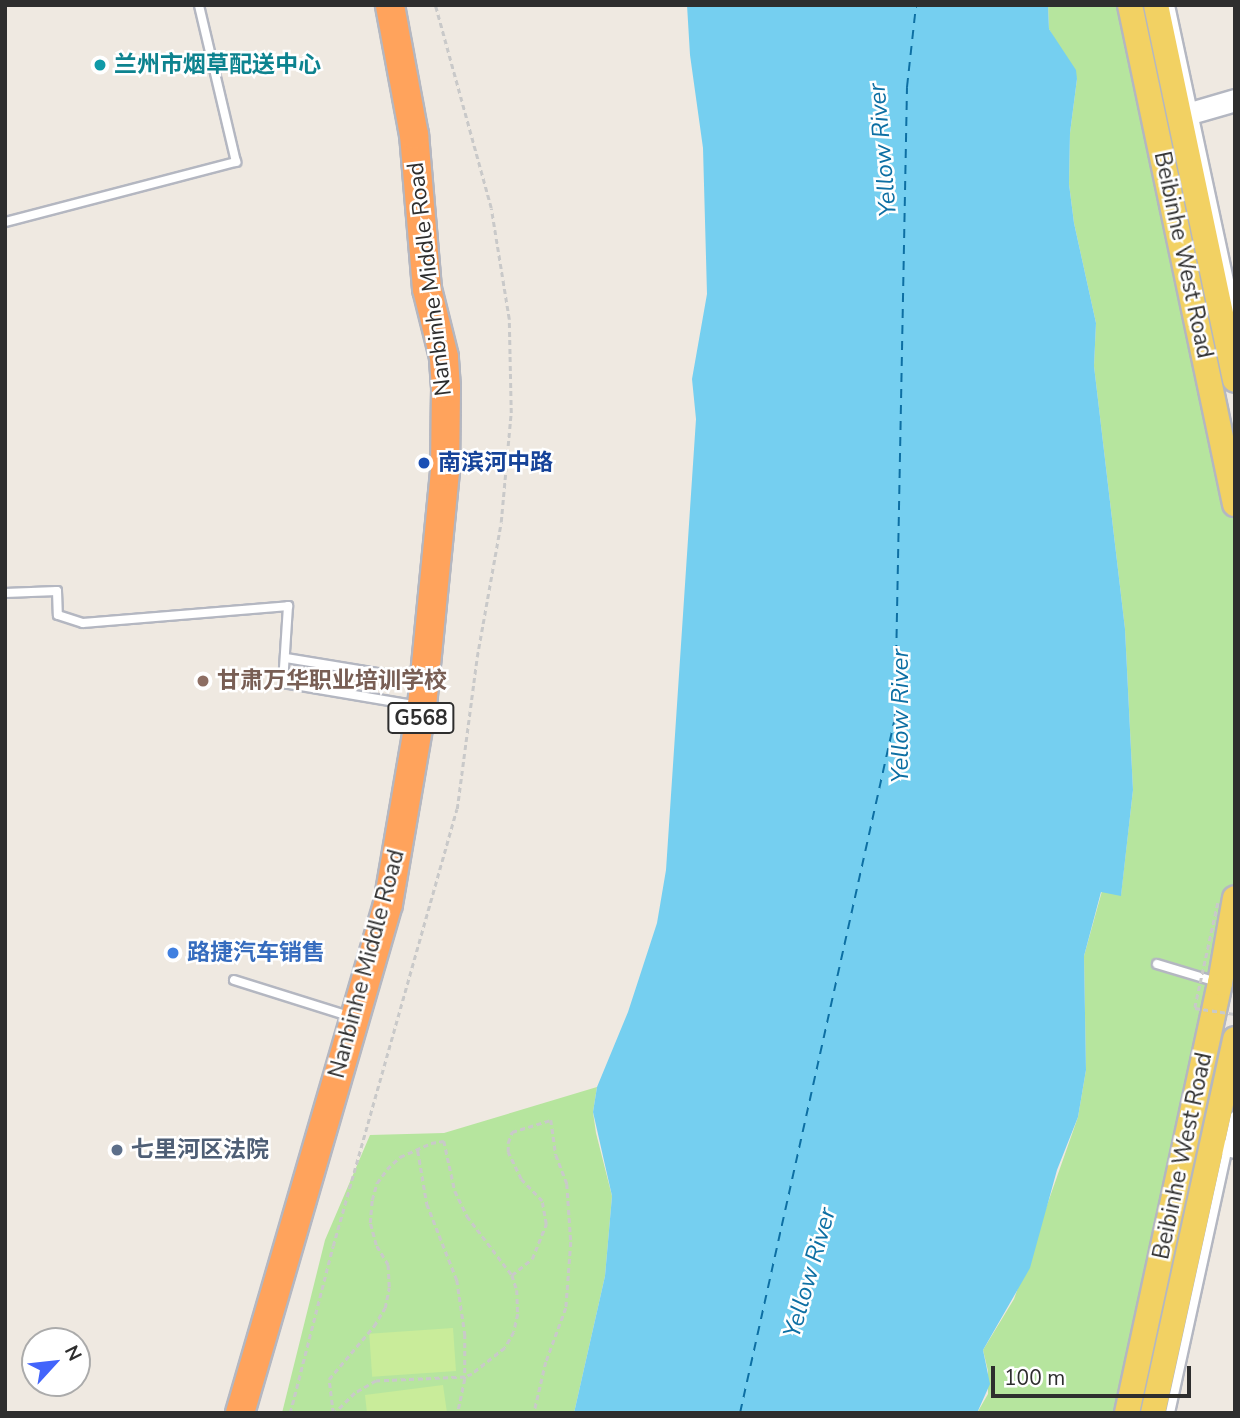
<!DOCTYPE html>
<meta charset="utf-8">
<style>
body{margin:0}
#map{position:relative;width:1240px;height:1418px;overflow:hidden;background:#efe9e1;font-family:"Nunito Sans","Noto Sans SC",sans-serif}
div>[style]{position:absolute}
.green>*{inset:0;background:#b6e59e}
.pitch>*{inset:0;background:#c9ec9a;transform-origin:0 0}
.water>*{inset:0;background:#75cff0}
.ferry>*{height:2px;margin-top:-1px;transform-origin:0;background:repeating-linear-gradient(90deg,#0d6fa3 0 9px,transparent 0 16px)}
.path>*{height:2.5px;margin-top:-1.25px;transform-origin:0;background:repeating-linear-gradient(90deg,#c9c9c9 0 5px,transparent 0 8.5px)}
.roads{filter:drop-shadow(2px 0 #b4b7c1) drop-shadow(-2px 0 #b4b7c1) drop-shadow(0 2px #b4b7c1) drop-shadow(0 -2px #b4b7c1)}
.lane>*{height:8px;margin:-4px;padding:0 4px;transform-origin:4px;border-radius:4px;background:#fff}
.street>*{height:16px;margin:-8px;padding:0 8px;transform-origin:8px;border-radius:8px;background:#fff}
.secondary>*{height:21px;margin:-10.5px;padding:0 10.5px;transform-origin:10.5px;border-radius:10.5px;background:#fff}
.primary>*{height:24px;margin:-12px;padding:0 12px;transform-origin:12px;border-radius:12px;background:#f2d163}
.highway>*{height:28px;margin:-14px;padding:0 14px;transform-origin:14px;border-radius:14px;background:#ffa35c}
.path-bridge>*{height:2.5px;margin-top:-1.25px;transform-origin:0;background:repeating-linear-gradient(90deg,#c9c9c9 0 5px,transparent 0 8.5px)}
.dots>*{width:19px;height:19px;translate:-50% -50%;box-sizing:border-box;border:4px solid #fff;border-radius:50%}
span{translate:-50% -50%;white-space:nowrap;text-align:center;line-height:1.15;-webkit-text-stroke:5px #fff;paint-order:stroke}
.shield-label span{padding:2px 5px;background:#fff;border:2px solid;border-radius:5px;-webkit-text-stroke-width:0}
.shield-label{font-size:21px;color:#2e2e2e;font-weight:700}
.culture-label{font-size:23px;color:#0d838f;font-weight:700}
.left{translate:0 -50%;text-align:left}
.street-label{font-size:23px;color:#2e2e2e}
.transit-label{font-size:23px;color:#164399;font-weight:700}
.education-label{font-size:23px;color:#785e54;font-weight:700}
.shop-label{font-size:23px;color:#366cbe;font-weight:700}
.service-label{font-size:23px;color:#4e5e75;font-weight:700}
.water-label{font-size:24px;color:#0d6fa3;font-style:italic}
.frame{position:absolute;inset:0;border:7px solid #2e2e2e;pointer-events:none}
.north{position:absolute;left:21px;top:1327px;width:70px;height:70px;box-sizing:border-box;background:#fff;border:2px solid #ababab;border-radius:50%;rotate:63deg;font-size:19px;font-weight:700;line-height:28px;text-align:center;color:#2e2e2e}
.north::after{content:'';display:block;margin:auto;width:24px;height:32px;background:#4264fb;clip-path:polygon(50% 0,100% 100%,50% 72%,0 100%)}
.scale{position:absolute;left:991px;top:1366px;width:200px;height:32px;box-sizing:border-box;border:4px solid #2e2e2e;border-top:0;padding-left:9px;font-size:21px;line-height:24px;white-space:nowrap;color:#2e2e2e;-webkit-text-stroke:5px #fff;paint-order:stroke}
</style>
<div id="map">
<div class="green">
<i style="clip-path:polygon(1048px 5px,1131px 5px,1235px 504px,1235px 898px,1127px 1413px,977px 1413px,988px 1394px,988px 1371px,983px 1350px,1014px 1299px,1078px 1117px,1086px 1070px,1084px 956px,1102px 891px,1121px 895px,1133px 790px,1125px 629px,1094px 366px,1096px 323px,1074px 223px,1069px 184px,1070px 133px,1077px 79px,1049px 29px)"></i>
<i style="clip-path:polygon(597px 1087px,593px 1112px,596px 1133px,612px 1196px,605px 1276px,574px 1413px,282px 1413px,325px 1240px,370px 1135px,444px 1133px)"></i>
</div>
<div class="pitch">
<i style="left:453px;top:1328px;width:43px;height:84px;rotate:86deg"></i>
<i style="clip-path:polygon(443px 1385px,447px 1413px,367px 1413px,365px 1395px)"></i>
</div>
<div class="water">
<i style="clip-path:polygon(687px 5px,1048px 5px,1049px 29px,1076px 70px,1077px 79px,1070px 133px,1069px 184px,1074px 223px,1096px 323px,1094px 366px,1125px 629px,1133px 790px,1121px 896px,1101px 892px,1084px 956px,1086px 1070px,1078px 1117px,1057px 1170px,1030px 1268px,983px 1350px,990px 1384px,977px 1413px,574px 1413px,605px 1276px,612px 1196px,593px 1112px,597px 1087px,628px 1012px,657px 923px,666px 870px,696px 419px,692px 379px,707px 294px,703px 148px,690px 55px)"></i>
</div>
<div class="ferry">
<i style="left:740px;top:1413px;width:712px;rotate:-77.43deg"></i>
<i style="left:895px;top:718px;width:631px;rotate:-88.91deg"></i>
<i style="left:907px;top:87px;width:82px;rotate:-83.7deg"></i>
</div>
<div class="path">
<i style="left:418px;top:1151px;width:54px;rotate:80.4deg"></i>
<i style="left:427px;top:1204px;width:82px;rotate:68.5deg"></i>
<i style="left:457px;top:1280px;width:55px;rotate:81.6deg"></i>
<i style="left:465px;top:1334px;width:45px;rotate:90deg"></i>
<i style="left:465px;top:1379px;width:35px;rotate:102deg"></i>
<i style="left:512px;top:1275px;width:26px;rotate:-39deg"></i>
<i style="left:532px;top:1259px;width:38px;rotate:-68deg"></i>
<i style="left:546px;top:1224px;width:23px;rotate:-100deg"></i>
<i style="left:542px;top:1201px;width:30px;rotate:-134deg"></i>
<i style="left:521px;top:1179px;width:30px;rotate:-116deg"></i>
<i style="left:508px;top:1152px;width:9px;rotate:-90deg"></i>
<i style="left:508px;top:1143px;width:12px;rotate:-70deg"></i>
<i style="left:512px;top:1132px;width:41px;rotate:-17.1deg"></i>
<i style="left:551px;top:1120px;width:35px;rotate:82deg"></i>
<i style="left:556px;top:1155px;width:31px;rotate:69deg"></i>
<i style="left:567px;top:1184px;width:58px;rotate:86.1deg"></i>
<i style="left:571px;top:1242px;width:66px;rotate:94.3deg"></i>
<i style="left:566px;top:1308px;width:58px;rotate:110.3deg"></i>
<i style="left:546px;top:1362px;width:52px;rotate:103.2deg"></i>
<i style="left:290px;top:1413px;width:172px;rotate:-75.6deg"></i>
<i style="left:333px;top:1246px;width:454px;rotate:-74.2deg"></i>
<i style="left:457px;top:809px;width:153px;rotate:-82.5deg"></i>
<i style="left:477px;top:657px;width:137px;rotate:-79.9deg"></i>
<i style="left:501px;top:522px;width:109px;rotate:-84.8deg"></i>
<i style="left:511px;top:413px;width:94px;rotate:-91.2deg"></i>
<i style="left:509px;top:319px;width:112px;rotate:-99.2deg"></i>
<i style="left:491px;top:208px;width:211px;rotate:-105.4deg"></i>
<i style="left:333px;top:1413px;width:34px;rotate:-97deg"></i>
<i style="left:329px;top:1379px;width:70px;rotate:-49.7deg"></i>
<i style="left:374px;top:1326px;width:21px;rotate:-59deg"></i>
<i style="left:385px;top:1308px;width:21px;rotate:-79deg"></i>
<i style="left:389px;top:1287px;width:22px;rotate:-93deg"></i>
<i style="left:388px;top:1265px;width:23px;rotate:-121deg"></i>
<i style="left:376px;top:1245px;width:23px;rotate:-105deg"></i>
<i style="left:370px;top:1223px;width:23px;rotate:-85deg"></i>
<i style="left:372px;top:1200px;width:18px;rotate:-74deg"></i>
<i style="left:377px;top:1183px;width:17px;rotate:-54deg"></i>
<i style="left:387px;top:1169px;width:18px;rotate:-43deg"></i>
<i style="left:400px;top:1157px;width:34px;rotate:-24deg"></i>
<i style="left:431px;top:1143px;width:13px;rotate:-9deg"></i>
<i style="left:444px;top:1141px;width:51px;rotate:77.6deg"></i>
<i style="left:455px;top:1191px;width:28px;rotate:64deg"></i>
<i style="left:467px;top:1216px;width:74px;rotate:52.7deg"></i>
<i style="left:512px;top:1275px;width:16px;rotate:72deg"></i>
<i style="left:517px;top:1290px;width:24px;rotate:88deg"></i>
<i style="left:518px;top:1314px;width:18px;rotate:103deg"></i>
<i style="left:514px;top:1332px;width:18px;rotate:119deg"></i>
<i style="left:505px;top:1348px;width:42px;rotate:141.8deg"></i>
<i style="left:472px;top:1374px;width:8px;rotate:157deg"></i>
<i style="left:465px;top:1377px;width:89px;rotate:177.4deg"></i>
<i style="left:376px;top:1381px;width:24px;rotate:150deg"></i>
<i style="left:355px;top:1393px;width:28px;rotate:135deg"></i>
</div>
<div class="roads">
<div class="lane">
<i style="left:1170px;top:5px;width:311px;rotate:77.9deg"></i>
<i style="left:5px;top:222px;width:239px;rotate:-14.6deg"></i>
<i style="left:236px;top:162px;width:161px;rotate:-103.3deg"></i>
<i style="left:5px;top:593px;width:52px;rotate:-2.2deg"></i>
<i style="left:57px;top:591px;width:24px;rotate:88deg"></i>
<i style="left:58px;top:615px;width:26px;rotate:18deg"></i>
<i style="left:83px;top:623px;width:206px;rotate:-4.7deg"></i>
<i style="left:288px;top:606px;width:77px;rotate:93.7deg"></i>
<i style="left:283px;top:683px;width:138px;rotate:9.6deg"></i>
<i style="left:286px;top:658px;width:137px;rotate:9.3deg"></i>
<i style="left:1157px;top:964px;width:63px;rotate:16.7deg"></i>
<i style="left:234px;top:980px;width:124px;rotate:17.4deg"></i>
<i style="left:1170px;top:1413px;width:304px;rotate:-77.7deg"></i>
</div>
<div class="street">
<i style="left:1228px;top:1148px;width:7px;rotate:16deg"></i>
</div>
<div class="secondary">
<i style="left:1180px;top:116px;width:57px;rotate:-16.2deg"></i>
</div>
<div class="primary">
<i style="left:1130px;top:5px;width:510px;rotate:78.12deg"></i>
<i style="left:1156px;top:5px;width:383px;rotate:78.1deg"></i>
<i style="left:1127px;top:1413px;width:440px;rotate:-77.8deg"></i>
<i style="left:1220px;top:983px;width:86px;rotate:-80deg"></i>
<i style="left:1153px;top:1413px;width:383px;rotate:-77.6deg"></i>
</div>
<div class="highway">
<i style="left:240px;top:1413px;width:530px;rotate:-73.79deg"></i>
<i style="left:388px;top:904px;width:201px;rotate:-80.3deg"></i>
<i style="left:422px;top:706px;width:236px;rotate:-84.4deg"></i>
<i style="left:445px;top:471px;width:83px;rotate:-89.3deg"></i>
<i style="left:446px;top:388px;width:31px;rotate:-94deg"></i>
<i style="left:444px;top:357px;width:70px;rotate:-104deg"></i>
<i style="left:427px;top:289px;width:155px;rotate:-94.8deg"></i>
<i style="left:414px;top:135px;width:132px;rotate:-100.5deg"></i>
</div>
</div>
<div class="path-bridge">
<i style="left:1218px;top:903px;width:107px;rotate:102.4deg"></i>
<i style="left:1195px;top:1008px;width:40px;rotate:8.5deg"></i>
</div>
<div class="dots">
<i style="left:100px;top:65px;background:#0f9aa8"></i>
<i style="left:424px;top:463px;background:#1a4fb4"></i>
<i style="left:203px;top:681px;background:#8d6e63"></i>
<i style="left:173px;top:953px;background:#3f7fe0"></i>
<i style="left:117px;top:1150px;background:#5c6f8a"></i>
</div>
<div class="shield-label">
<span style="left:421px;top:718px">G568</span>
</div>
<div class="culture-label">
<span class="left" style="left:114px;top:65px">兰州市烟草配送中心</span>
</div>
<div class="street-label">
<span style="left:1183px;top:255px;rotate:78deg">Beibinhe West Road</span>
<span style="left:430px;top:279px;rotate:-97deg">Nanbinhe Middle Road</span>
<span style="left:367px;top:964px;rotate:-75deg">Nanbinhe Middle Road</span>
<span style="left:1183px;top:1156px;rotate:-78deg">Beibinhe West Road</span>
</div>
<div class="transit-label">
<span class="left" style="left:438px;top:463px">南滨河中路</span>
</div>
<div class="education-label">
<span class="left" style="left:217px;top:681px">甘肃万华职业培训学校</span>
</div>
<div class="shop-label">
<span class="left" style="left:187px;top:953px">路捷汽车销售</span>
</div>
<div class="service-label">
<span class="left" style="left:131px;top:1150px">七里河区法院</span>
</div>
<div class="water-label">
<span style="left:883px;top:150px;rotate:-95deg">Yellow River</span>
<span style="left:901px;top:716px;rotate:-90deg">Yellow River</span>
<span style="left:810px;top:1273px;rotate:-74deg">Yellow River</span>
</div>
<div class="frame"></div>
<div class="north">N</div>
<div class="scale">100 m</div>
</div>
